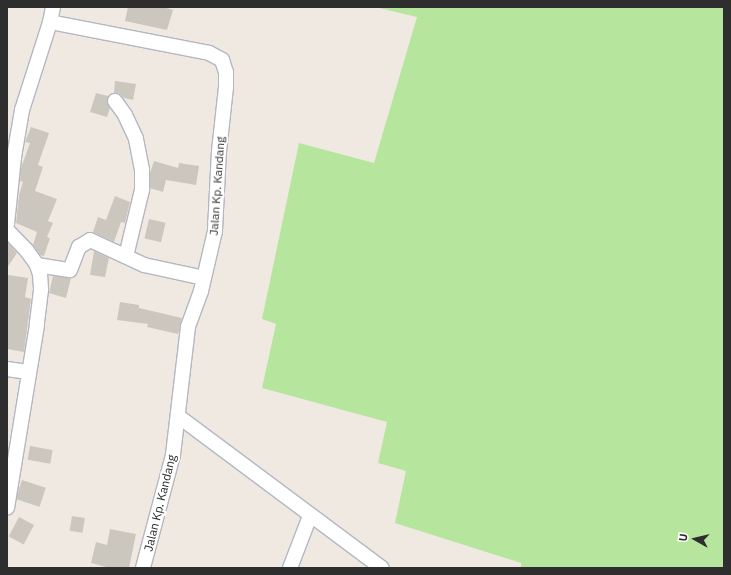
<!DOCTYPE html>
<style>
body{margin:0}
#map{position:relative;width:731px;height:575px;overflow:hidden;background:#efe9e1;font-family:"IBM Plex Sans",sans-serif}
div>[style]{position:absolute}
.green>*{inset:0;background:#b6e59e}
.building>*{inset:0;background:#cbc7bf;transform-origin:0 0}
.roads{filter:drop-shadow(1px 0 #b4b7c1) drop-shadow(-1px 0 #b4b7c1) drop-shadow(0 1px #b4b7c1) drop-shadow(0 -1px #b4b7c1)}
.street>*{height:14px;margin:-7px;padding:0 7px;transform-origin:7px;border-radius:7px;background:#fff}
span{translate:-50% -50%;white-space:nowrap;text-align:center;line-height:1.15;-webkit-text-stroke:4px #fff;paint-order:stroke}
.street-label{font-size:12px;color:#2e2e2e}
.frame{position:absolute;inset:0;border:8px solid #2e2e2e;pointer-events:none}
.north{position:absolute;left:675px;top:519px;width:40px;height:40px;-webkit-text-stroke:3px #fff;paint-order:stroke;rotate:278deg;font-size:11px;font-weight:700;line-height:16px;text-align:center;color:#2e2e2e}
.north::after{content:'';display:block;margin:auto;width:14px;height:18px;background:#2e2e2e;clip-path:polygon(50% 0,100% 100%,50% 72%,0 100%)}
</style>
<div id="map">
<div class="green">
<i style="clip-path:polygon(375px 7px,724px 7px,724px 568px,521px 568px,521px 563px,395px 523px,406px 471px,378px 463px,387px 422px,262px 388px,276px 324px,262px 319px,299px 143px,374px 163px,417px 17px)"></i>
</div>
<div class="building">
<i style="clip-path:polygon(128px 7px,163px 7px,173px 10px,167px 30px,125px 21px)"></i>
<i style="clip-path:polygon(115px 81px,136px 84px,133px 100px,124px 98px,119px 93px,114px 93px)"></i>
<i style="clip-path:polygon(96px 93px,108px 96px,107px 102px,110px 108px,107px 117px,90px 112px)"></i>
<i style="clip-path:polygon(31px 127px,49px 133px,38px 165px,43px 167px,35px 191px,57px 199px,48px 221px,53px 223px,47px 237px,50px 238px,44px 256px,40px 255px,33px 245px,37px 232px,16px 223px,19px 195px,23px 182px,20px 181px,21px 168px,30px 143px,25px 142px)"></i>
<i style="clip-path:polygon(154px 161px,178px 168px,179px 163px,199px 166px,196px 185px,166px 180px,163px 192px,150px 188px,150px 173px)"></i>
<i style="clip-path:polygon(115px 196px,130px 202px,125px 223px,121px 222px,114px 242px,93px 232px,98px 217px,106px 220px)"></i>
<i style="left:149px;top:219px;width:17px;height:20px;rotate:13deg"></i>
<i style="clip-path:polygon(7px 242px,17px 253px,7px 268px)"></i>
<i style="clip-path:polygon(94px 251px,109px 258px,105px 277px,90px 275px)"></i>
<i style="clip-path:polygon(8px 275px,28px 278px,25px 297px,31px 299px,24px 352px,7px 349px)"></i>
<i style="clip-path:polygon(53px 276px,71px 278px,66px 298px,49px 293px)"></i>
<i style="clip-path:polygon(120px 302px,139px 305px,139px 308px,182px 318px,178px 334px,147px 327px,148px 324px,117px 320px)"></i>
<i style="left:30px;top:446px;width:23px;height:14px;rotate:10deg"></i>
<i style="left:22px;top:480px;width:25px;height:20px;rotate:18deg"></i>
<i style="left:72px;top:516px;width:13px;height:15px;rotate:9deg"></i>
<i style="left:19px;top:517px;width:17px;height:22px;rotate:28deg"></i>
<i style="clip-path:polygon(110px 529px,136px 534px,129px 568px,110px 568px,91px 563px,96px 542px,107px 545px)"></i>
</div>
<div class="roads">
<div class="street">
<i style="left:53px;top:7px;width:15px;rotate:101deg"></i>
<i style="left:50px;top:22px;width:162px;rotate:11deg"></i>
<i style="left:209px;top:53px;width:15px;rotate:28deg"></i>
<i style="left:222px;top:60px;width:13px;rotate:72deg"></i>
<i style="left:226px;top:72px;width:15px;rotate:90deg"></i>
<i style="left:226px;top:87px;width:64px;rotate:96.2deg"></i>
<i style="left:219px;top:151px;width:80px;rotate:92.9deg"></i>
<i style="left:215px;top:231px;width:62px;rotate:103.1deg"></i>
<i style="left:201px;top:291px;width:38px;rotate:110deg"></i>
<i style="left:188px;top:327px;width:129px;rotate:96.7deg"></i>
<i style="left:173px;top:455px;width:117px;rotate:104.9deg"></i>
<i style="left:115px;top:101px;width:17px;rotate:54deg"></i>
<i style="left:125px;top:115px;width:26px;rotate:65deg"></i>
<i style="left:136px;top:139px;width:31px;rotate:79deg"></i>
<i style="left:142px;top:169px;width:21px;rotate:90deg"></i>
<i style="left:142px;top:190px;width:68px;rotate:103.6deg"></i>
<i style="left:7px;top:224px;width:67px;rotate:-84deg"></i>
<i style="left:14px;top:157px;width:48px;rotate:-80.3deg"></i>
<i style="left:22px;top:110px;width:92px;rotate:-72.3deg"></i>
<i style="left:7px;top:230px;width:29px;rotate:46deg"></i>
<i style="left:27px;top:251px;width:17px;rotate:54deg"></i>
<i style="left:37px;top:265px;width:9px;rotate:72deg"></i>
<i style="left:40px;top:274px;width:16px;rotate:86deg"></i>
<i style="left:41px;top:290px;width:35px;rotate:97deg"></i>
<i style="left:37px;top:325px;width:185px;rotate:99.3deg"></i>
<i style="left:37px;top:265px;width:33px;rotate:9deg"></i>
<i style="left:70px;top:270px;width:25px;rotate:-69deg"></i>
<i style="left:79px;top:247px;width:13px;rotate:-32deg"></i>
<i style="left:90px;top:240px;width:60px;rotate:24.8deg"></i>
<i style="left:144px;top:265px;width:61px;rotate:12.2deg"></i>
<i style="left:7px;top:369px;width:22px;rotate:8deg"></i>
<i style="left:178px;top:416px;width:254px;rotate:36.7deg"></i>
<i style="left:290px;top:568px;width:56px;rotate:-69deg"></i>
</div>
</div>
<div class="street-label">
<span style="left:217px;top:186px;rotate:-86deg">Jalan Kp. Kandang</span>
<span style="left:160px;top:503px;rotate:-76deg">Jalan Kp. Kandang</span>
</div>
<div class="frame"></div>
<div class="north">U</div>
</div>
